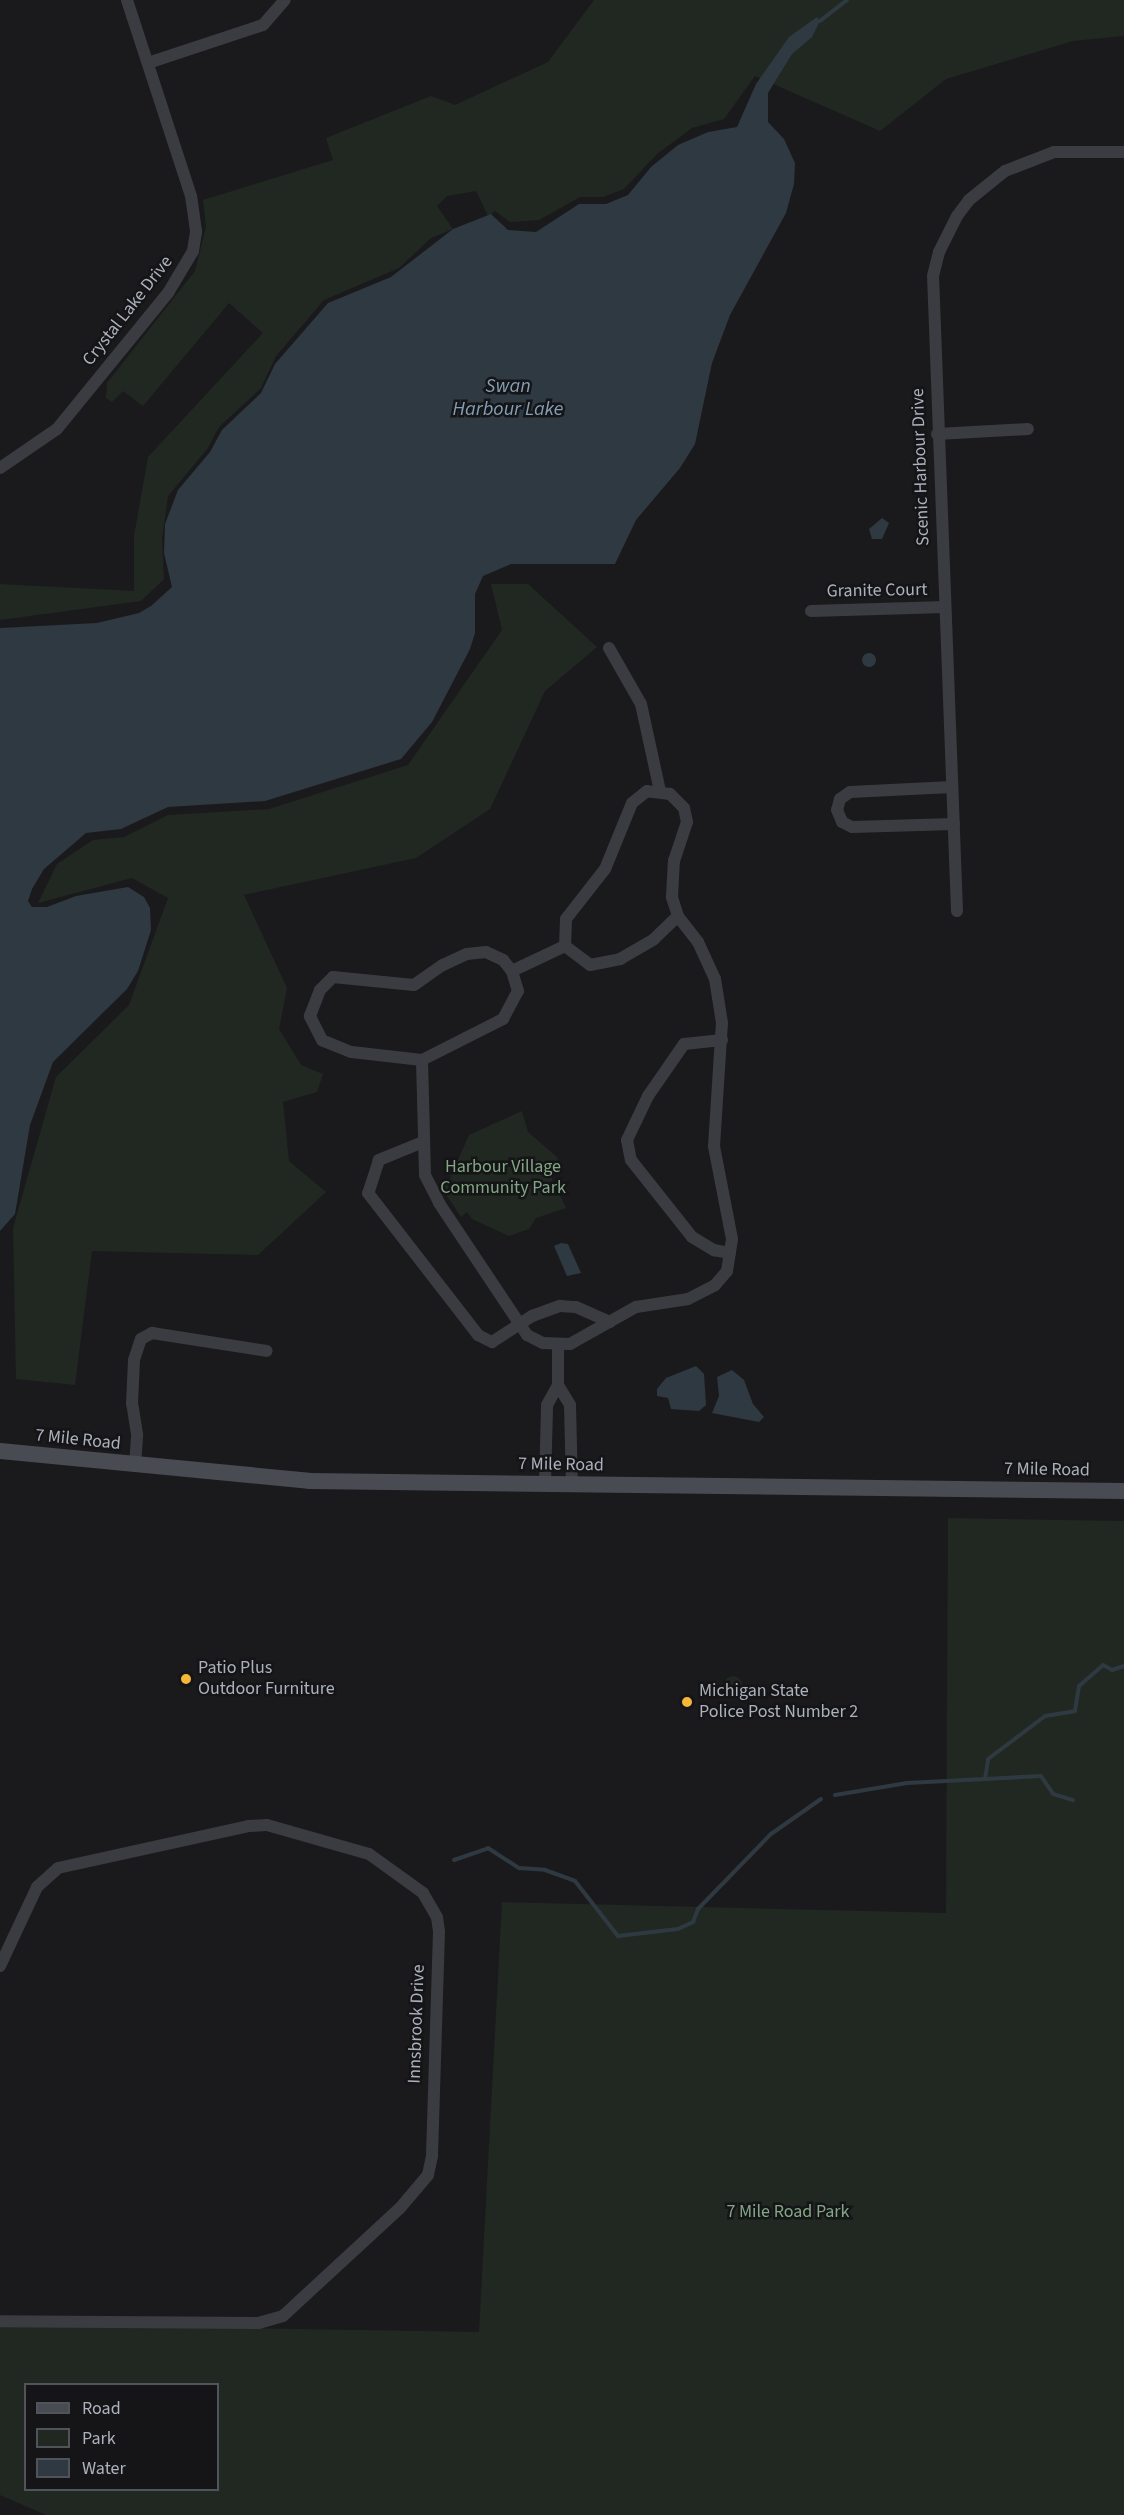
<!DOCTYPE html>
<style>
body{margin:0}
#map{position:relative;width:1124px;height:2515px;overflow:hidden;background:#1a1a1d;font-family:"Source Sans 3",sans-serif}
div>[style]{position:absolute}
.green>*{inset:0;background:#202821}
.round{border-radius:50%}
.water>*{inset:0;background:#2f3941}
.stream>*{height:4px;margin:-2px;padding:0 2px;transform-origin:2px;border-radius:2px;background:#2f3941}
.street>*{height:12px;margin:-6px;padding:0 6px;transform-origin:6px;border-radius:6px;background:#3b3c42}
.secondary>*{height:16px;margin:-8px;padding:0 8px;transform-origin:8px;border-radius:8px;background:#494b52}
.dots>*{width:16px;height:16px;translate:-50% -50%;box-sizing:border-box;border:3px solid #151518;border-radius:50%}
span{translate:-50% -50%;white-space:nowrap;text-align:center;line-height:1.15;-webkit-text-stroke:5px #151518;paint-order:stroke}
.street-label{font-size:18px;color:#acb1bc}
.park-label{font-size:18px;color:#83a785}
.poi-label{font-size:18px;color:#acb1bc}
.left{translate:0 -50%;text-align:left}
.water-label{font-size:20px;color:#839fb7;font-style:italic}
.legend{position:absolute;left:24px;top:2383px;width:195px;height:108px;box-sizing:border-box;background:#151518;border:2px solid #51535a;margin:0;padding:8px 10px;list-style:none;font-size:18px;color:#acb1bc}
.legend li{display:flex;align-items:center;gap:12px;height:30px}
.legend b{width:30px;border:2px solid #51535a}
</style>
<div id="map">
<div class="green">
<i style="clip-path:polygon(594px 0,1124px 0,1124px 36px,1073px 41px,946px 79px,880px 131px,755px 76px,724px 119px,692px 128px,657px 154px,624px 189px,603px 197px,580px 197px,539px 220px,510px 222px,495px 211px,488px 216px,476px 191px,447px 196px,437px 206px,453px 229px,431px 238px,399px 268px,324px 300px,276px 356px,261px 388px,219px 427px,208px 448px,168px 496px,162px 539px,164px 579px,141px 601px,0 620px,0 584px,134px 591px,134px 536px,148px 457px,263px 333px,229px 303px,143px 406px,123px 391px,112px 402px,106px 398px,107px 383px,195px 271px,206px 227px,203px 200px,333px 160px,326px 138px,431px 96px,455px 105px,548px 62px)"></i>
<i style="clip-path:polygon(491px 584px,528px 584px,597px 647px,545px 691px,490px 809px,416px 858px,244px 895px,287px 988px,279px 1029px,301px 1065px,323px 1074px,317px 1092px,283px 1102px,289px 1161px,326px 1192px,258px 1255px,92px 1251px,75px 1385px,16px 1379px,13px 1228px,56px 1077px,129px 1005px,168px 898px,132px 878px,38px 903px,57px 864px,93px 840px,124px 837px,168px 815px,269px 809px,408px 765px,502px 630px)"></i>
<i style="clip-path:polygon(522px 1111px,528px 1132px,558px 1158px,552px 1179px,566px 1208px,536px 1218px,529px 1229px,509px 1236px,472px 1219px,467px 1212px,461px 1217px,439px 1184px,451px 1178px,448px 1167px,458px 1160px,469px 1135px)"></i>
<i style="clip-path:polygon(evenodd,948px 1518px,1124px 1521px,1124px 2515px,46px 2515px,0 2495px,0 2324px,479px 2332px,502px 1902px,946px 1913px,948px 1518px,26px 2384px,218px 2384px,218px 2490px,26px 2490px,26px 2384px)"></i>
<i class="round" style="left:724px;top:1676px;width:18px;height:18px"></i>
</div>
<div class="water">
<i style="clip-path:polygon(817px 17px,820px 21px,812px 37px,792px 54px,768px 93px,768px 122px,784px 139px,795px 163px,794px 184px,786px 213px,730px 315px,712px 363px,695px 444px,680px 468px,636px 520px,615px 564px,511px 564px,483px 576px,475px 594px,475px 633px,470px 649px,432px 722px,401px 759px,265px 801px,168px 807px,121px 829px,86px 833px,44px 869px,32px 889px,28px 901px,32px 907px,47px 907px,76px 896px,128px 887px,144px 897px,150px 908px,151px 930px,138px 971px,127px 989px,53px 1062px,30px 1125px,15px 1214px,0 1231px,0 628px,97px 623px,139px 613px,151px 606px,172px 587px,164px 553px,165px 524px,178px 490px,210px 452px,222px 430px,261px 393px,275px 364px,328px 303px,391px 277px,453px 229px,491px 214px,508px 230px,536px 232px,579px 204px,606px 204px,628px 195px,651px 167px,678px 145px,708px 132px,737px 127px,756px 84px,789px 37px)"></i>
<i style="clip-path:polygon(882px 518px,889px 523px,882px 539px,872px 539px,869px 529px)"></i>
<i class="round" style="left:862px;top:653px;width:14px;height:14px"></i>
<i style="clip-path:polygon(561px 1243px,568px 1244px,581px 1273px,567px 1276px,554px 1246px)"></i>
<i style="clip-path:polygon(696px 1366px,704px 1374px,706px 1405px,699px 1411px,671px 1409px,668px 1398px,657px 1396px,657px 1389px,666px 1378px)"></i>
<i style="clip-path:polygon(732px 1370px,744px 1380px,753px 1404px,764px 1417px,759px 1422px,712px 1413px,719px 1396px,717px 1377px)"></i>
</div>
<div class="stream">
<i style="left:820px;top:21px;width:34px;rotate:-38deg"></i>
<i style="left:985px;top:1779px;width:56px;rotate:-3.1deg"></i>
<i style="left:1041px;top:1776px;width:22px;rotate:56deg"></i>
<i style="left:1053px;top:1794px;width:21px;rotate:17deg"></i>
<i style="left:835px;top:1795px;width:73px;rotate:-9.5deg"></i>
<i style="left:907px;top:1783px;width:78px;rotate:-2.9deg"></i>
<i style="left:985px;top:1779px;width:20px;rotate:-81deg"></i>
<i style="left:988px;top:1759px;width:71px;rotate:-37deg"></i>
<i style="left:1045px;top:1716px;width:30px;rotate:-9deg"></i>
<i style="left:1075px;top:1711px;width:25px;rotate:-81deg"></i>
<i style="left:1079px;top:1686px;width:32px;rotate:-41deg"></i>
<i style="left:1103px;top:1665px;width:10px;rotate:29deg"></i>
<i style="left:1112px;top:1670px;width:13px;rotate:-18deg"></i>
<i style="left:454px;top:1860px;width:36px;rotate:-19deg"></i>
<i style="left:488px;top:1848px;width:37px;rotate:33deg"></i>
<i style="left:519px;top:1868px;width:26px;rotate:4deg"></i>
<i style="left:545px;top:1870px;width:32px;rotate:20deg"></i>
<i style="left:575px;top:1881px;width:70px;rotate:52deg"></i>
<i style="left:618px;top:1936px;width:60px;rotate:-6.7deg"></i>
<i style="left:678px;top:1929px;width:17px;rotate:-25deg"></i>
<i style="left:693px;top:1922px;width:14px;rotate:-69deg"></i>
<i style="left:698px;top:1909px;width:105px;rotate:-45.8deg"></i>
<i style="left:771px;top:1834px;width:61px;rotate:-35deg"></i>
</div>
<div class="street">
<i style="left:148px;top:63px;width:121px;rotate:-18.3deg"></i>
<i style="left:263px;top:25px;width:33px;rotate:-49deg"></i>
<i style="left:937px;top:434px;width:91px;rotate:-3.1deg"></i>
<i style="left:0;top:468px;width:69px;rotate:-34.4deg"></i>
<i style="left:57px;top:429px;width:176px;rotate:-50.8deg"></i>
<i style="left:168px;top:293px;width:49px;rotate:-59.2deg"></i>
<i style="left:193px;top:251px;width:20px;rotate:-81deg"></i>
<i style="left:196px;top:231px;width:35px;rotate:-98deg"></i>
<i style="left:191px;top:196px;width:206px;rotate:-108.1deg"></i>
<i style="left:811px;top:611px;width:134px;rotate:-1.7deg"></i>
<i style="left:609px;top:648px;width:64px;rotate:60.3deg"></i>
<i style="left:641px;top:704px;width:89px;rotate:77.7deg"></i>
<i style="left:952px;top:787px;width:102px;rotate:177.2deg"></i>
<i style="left:850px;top:792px;width:12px;rotate:145deg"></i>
<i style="left:840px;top:799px;width:11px;rotate:105deg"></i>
<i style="left:837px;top:810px;width:13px;rotate:67deg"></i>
<i style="left:842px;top:822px;width:11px;rotate:27deg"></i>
<i style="left:852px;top:827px;width:102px;rotate:-1.7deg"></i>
<i style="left:957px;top:911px;width:635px;rotate:-92.16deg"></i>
<i style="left:933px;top:276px;width:25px;rotate:-76deg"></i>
<i style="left:939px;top:252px;width:40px;rotate:-63.4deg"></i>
<i style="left:957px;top:216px;width:20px;rotate:-53deg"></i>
<i style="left:969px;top:200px;width:46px;rotate:-38.9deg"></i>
<i style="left:1005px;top:171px;width:53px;rotate:-21.2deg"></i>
<i style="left:1054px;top:152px;width:70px"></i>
<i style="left:565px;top:946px;width:31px;rotate:37deg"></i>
<i style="left:590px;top:965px;width:31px;rotate:-11deg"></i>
<i style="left:620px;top:959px;width:39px;rotate:-30deg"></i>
<i style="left:654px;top:939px;width:33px;rotate:-44deg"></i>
<i style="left:722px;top:1040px;width:38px;rotate:174deg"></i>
<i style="left:684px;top:1044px;width:63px;rotate:124.7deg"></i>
<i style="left:648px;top:1096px;width:49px;rotate:115.5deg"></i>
<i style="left:627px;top:1140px;width:20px;rotate:79deg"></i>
<i style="left:631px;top:1160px;width:98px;rotate:51.6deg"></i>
<i style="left:692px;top:1237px;width:26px;rotate:31deg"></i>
<i style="left:714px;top:1250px;width:16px;rotate:11deg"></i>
<i style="left:422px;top:1060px;width:115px;rotate:88.5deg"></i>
<i style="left:425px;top:1175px;width:31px;rotate:63deg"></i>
<i style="left:439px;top:1203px;width:159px;rotate:56.3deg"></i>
<i style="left:527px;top:1335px;width:18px;rotate:27deg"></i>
<i style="left:543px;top:1343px;width:27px;rotate:2deg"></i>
<i style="left:570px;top:1344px;width:76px;rotate:-29.3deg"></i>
<i style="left:636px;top:1307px;width:53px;rotate:-8.7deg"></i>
<i style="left:688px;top:1299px;width:30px;rotate:-27deg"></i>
<i style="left:715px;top:1285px;width:18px;rotate:-49deg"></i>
<i style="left:727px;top:1271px;width:32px;rotate:-81deg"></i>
<i style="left:732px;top:1239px;width:95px;rotate:-101deg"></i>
<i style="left:714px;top:1146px;width:123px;rotate:-86.3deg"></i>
<i style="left:722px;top:1023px;width:45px;rotate:-99deg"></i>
<i style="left:715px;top:979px;width:41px;rotate:-114.7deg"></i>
<i style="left:698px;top:942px;width:33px;rotate:-128deg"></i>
<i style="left:678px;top:916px;width:20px;rotate:-108deg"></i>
<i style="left:672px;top:897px;width:36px;rotate:-87deg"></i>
<i style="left:674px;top:861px;width:41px;rotate:-71.6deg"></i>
<i style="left:687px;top:822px;width:14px;rotate:-102deg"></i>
<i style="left:684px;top:808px;width:20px;rotate:-135deg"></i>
<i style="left:670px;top:794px;width:23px;rotate:-173deg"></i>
<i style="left:647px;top:791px;width:19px;rotate:141deg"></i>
<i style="left:632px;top:803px;width:71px;rotate:112.2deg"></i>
<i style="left:605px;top:869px;width:63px;rotate:128deg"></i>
<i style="left:566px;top:919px;width:27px;rotate:92deg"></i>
<i style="left:422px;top:1060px;width:71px;rotate:-173.6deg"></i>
<i style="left:351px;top:1052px;width:31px;rotate:-158deg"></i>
<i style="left:322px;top:1040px;width:27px;rotate:-117deg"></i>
<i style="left:310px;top:1016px;width:28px;rotate:-69deg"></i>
<i style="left:320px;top:990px;width:18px;rotate:-45deg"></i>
<i style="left:333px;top:977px;width:81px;rotate:5.6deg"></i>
<i style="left:414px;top:985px;width:35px;rotate:-35deg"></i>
<i style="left:443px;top:965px;width:26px;rotate:-25deg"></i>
<i style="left:467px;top:954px;width:19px;rotate:-6deg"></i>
<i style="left:486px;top:952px;width:19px;rotate:25deg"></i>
<i style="left:503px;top:960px;width:14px;rotate:51deg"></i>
<i style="left:512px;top:971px;width:59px;rotate:-25.3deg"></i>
<i style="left:422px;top:1060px;width:91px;rotate:-26.8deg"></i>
<i style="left:503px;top:1019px;width:32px;rotate:-62deg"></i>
<i style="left:518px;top:991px;width:21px;rotate:-107deg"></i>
<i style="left:423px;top:1142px;width:48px;rotate:157.8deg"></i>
<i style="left:379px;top:1160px;width:35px;rotate:108deg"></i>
<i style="left:368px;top:1193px;width:180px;rotate:52.2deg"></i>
<i style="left:478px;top:1335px;width:16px;rotate:27deg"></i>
<i style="left:492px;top:1342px;width:48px;rotate:-33deg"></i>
<i style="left:532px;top:1316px;width:30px;rotate:-20deg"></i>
<i style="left:560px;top:1306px;width:16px;rotate:4deg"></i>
<i style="left:576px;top:1307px;width:37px;rotate:24deg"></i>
<i style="left:558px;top:1385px;width:23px;rotate:59deg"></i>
<i style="left:570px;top:1405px;width:80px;rotate:88.6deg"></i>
<i style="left:135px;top:1466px;width:32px;rotate:-86deg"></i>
<i style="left:137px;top:1434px;width:30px;rotate:-99deg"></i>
<i style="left:132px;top:1404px;width:44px;rotate:-87.4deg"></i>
<i style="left:134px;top:1360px;width:22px;rotate:-72deg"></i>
<i style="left:141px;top:1339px;width:13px;rotate:-29deg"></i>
<i style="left:152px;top:1333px;width:116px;rotate:8.9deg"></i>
<i style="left:545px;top:1484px;width:79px;rotate:-88.5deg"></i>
<i style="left:547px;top:1405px;width:23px;rotate:-61deg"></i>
<i style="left:558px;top:1385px;width:40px;rotate:-90deg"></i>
<i style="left:0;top:1966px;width:87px;rotate:-64.9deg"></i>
<i style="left:37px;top:1887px;width:28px;rotate:-42deg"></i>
<i style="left:58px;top:1868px;width:196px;rotate:-12.4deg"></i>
<i style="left:249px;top:1826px;width:18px;rotate:-3deg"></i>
<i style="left:267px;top:1825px;width:106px;rotate:15.9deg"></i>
<i style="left:369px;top:1854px;width:67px;rotate:35.8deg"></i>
<i style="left:423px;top:1893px;width:28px;rotate:60deg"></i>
<i style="left:437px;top:1917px;width:15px;rotate:82deg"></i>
<i style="left:439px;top:1932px;width:224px;rotate:91.8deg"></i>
<i style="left:432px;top:2156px;width:19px;rotate:102deg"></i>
<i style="left:428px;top:2175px;width:43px;rotate:130.3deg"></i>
<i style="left:400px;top:2208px;width:159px;rotate:137.3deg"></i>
<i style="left:283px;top:2316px;width:25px;rotate:164deg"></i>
<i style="left:259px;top:2323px;width:259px;rotate:-179.6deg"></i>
</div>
<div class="secondary">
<i style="left:0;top:1451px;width:310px;rotate:5.5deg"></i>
<i style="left:309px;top:1481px;width:815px;rotate:0.7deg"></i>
</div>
<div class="dots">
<i style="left:186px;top:1679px;background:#f6b638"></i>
<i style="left:687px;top:1702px;background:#f6b638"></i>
</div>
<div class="street-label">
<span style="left:128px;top:311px;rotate:-52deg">Crystal Lake Drive</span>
<span style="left:921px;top:467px;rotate:-92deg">Scenic Harbour Drive</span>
<span style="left:877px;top:591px;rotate:-1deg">Granite Court</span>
<span style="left:78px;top:1440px;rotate:6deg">7 Mile Road</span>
<span style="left:561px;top:1465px;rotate:1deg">7 Mile Road</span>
<span style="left:1047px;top:1470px;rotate:1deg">7 Mile Road</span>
<span style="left:417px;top:2024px;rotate:-88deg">Innsbrook Drive</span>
</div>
<div class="park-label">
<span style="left:503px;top:1178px">Harbour Village<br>Community Park</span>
<span style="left:788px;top:2212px">7 Mile Road Park</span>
</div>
<div class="poi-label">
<span class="left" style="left:198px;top:1679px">Patio Plus<br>Outdoor Furniture</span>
<span class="left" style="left:699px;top:1702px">Michigan State<br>Police Post Number 2</span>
</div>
<div class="water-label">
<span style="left:508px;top:398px">Swan<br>Harbour Lake</span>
</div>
<ul class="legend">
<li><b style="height:8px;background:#494b52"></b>Road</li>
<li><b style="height:16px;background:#202821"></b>Park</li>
<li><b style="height:16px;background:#2f3941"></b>Water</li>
</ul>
</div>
